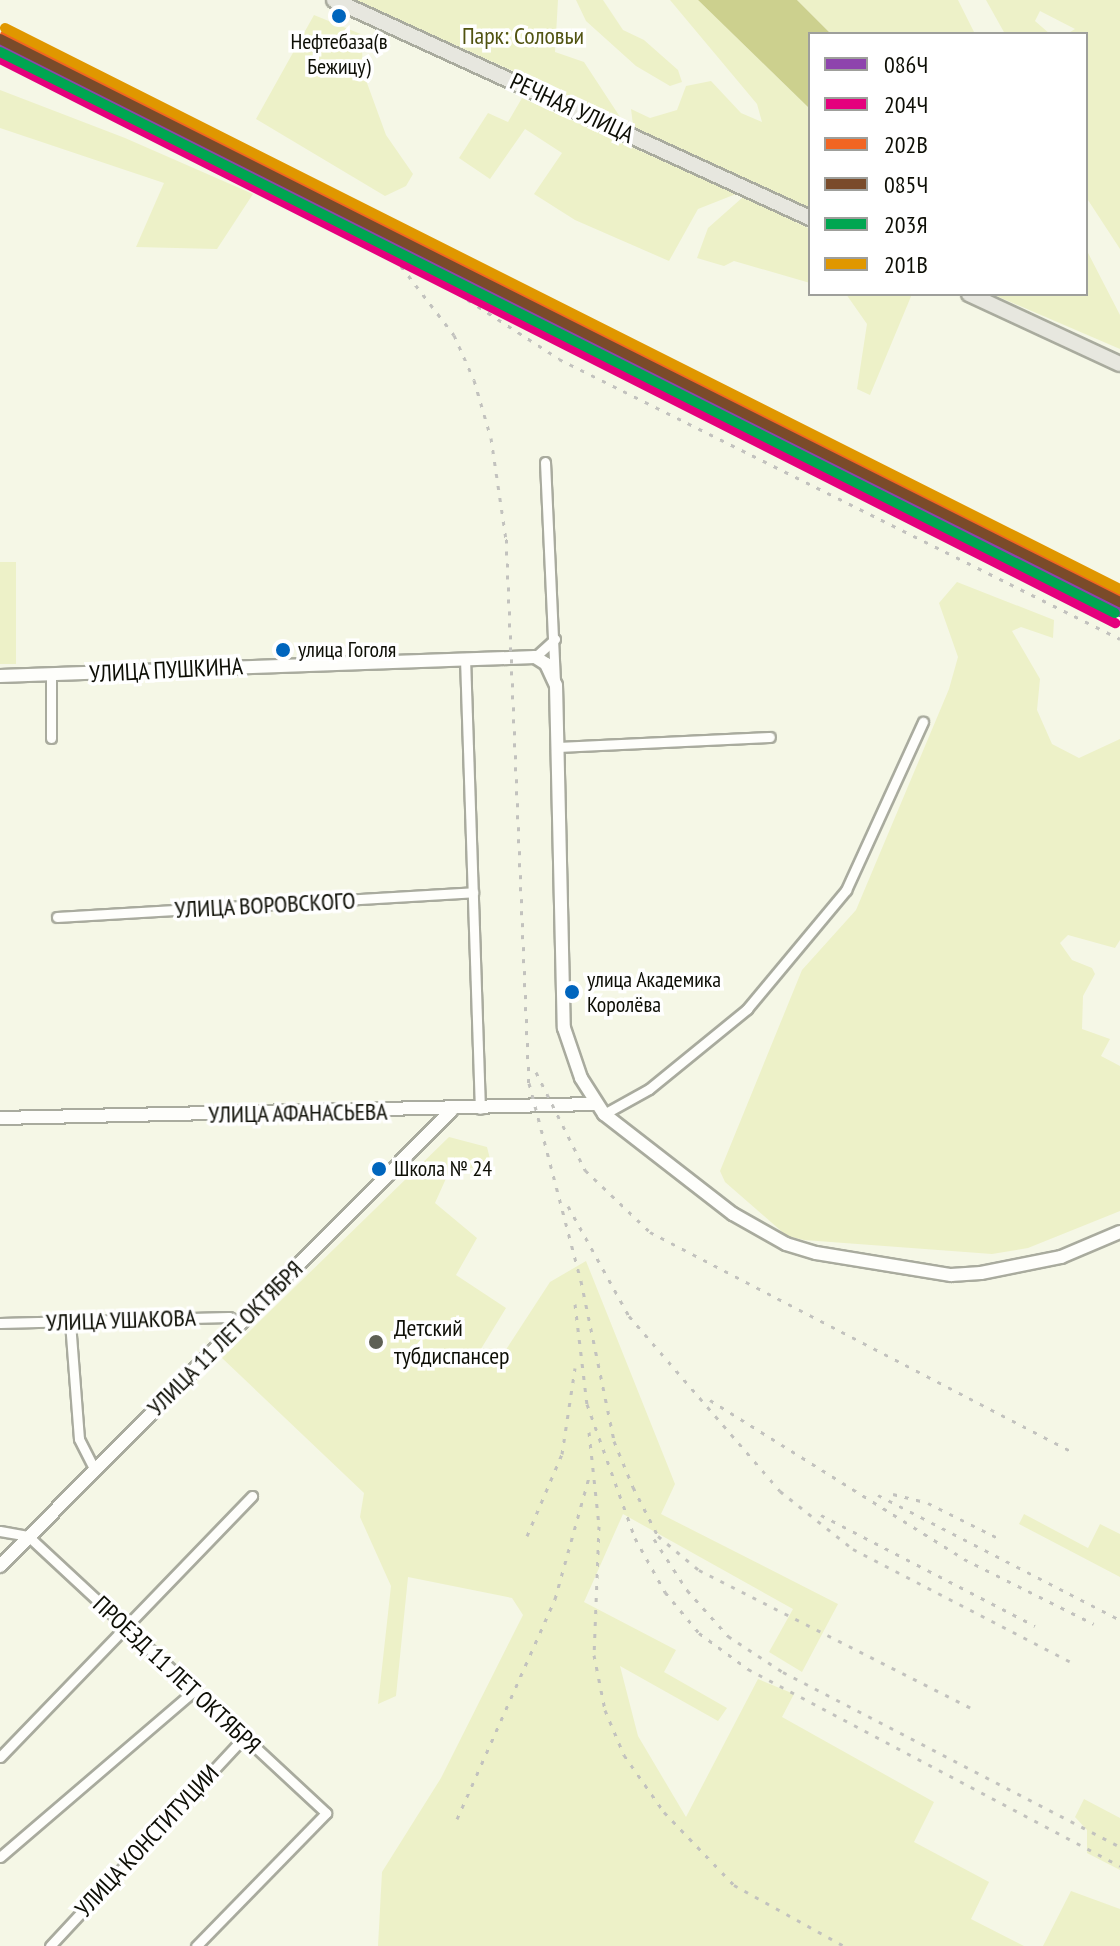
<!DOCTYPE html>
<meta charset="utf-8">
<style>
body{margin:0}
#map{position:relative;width:1120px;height:1946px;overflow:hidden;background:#f5f7e6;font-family:"PT Sans Narrow",sans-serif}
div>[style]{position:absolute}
.green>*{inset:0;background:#edf1c8;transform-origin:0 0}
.water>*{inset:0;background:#ccd08e}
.roads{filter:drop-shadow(2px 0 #a9ab9e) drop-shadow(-2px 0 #a9ab9e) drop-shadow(0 2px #a9ab9e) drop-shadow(0 -2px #a9ab9e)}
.street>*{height:9px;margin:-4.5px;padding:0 4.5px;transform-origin:4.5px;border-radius:4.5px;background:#fefefb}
.secondary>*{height:12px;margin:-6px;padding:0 6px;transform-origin:6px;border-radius:6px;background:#fefefb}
.primary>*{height:14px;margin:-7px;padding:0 7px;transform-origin:7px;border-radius:7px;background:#e7e7df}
.rail>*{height:3px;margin-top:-1.5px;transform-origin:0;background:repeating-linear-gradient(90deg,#c2c2be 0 4px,transparent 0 12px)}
.rail-1>*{height:10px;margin:-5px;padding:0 5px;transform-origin:5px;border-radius:5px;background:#8e44ad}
.rail-2>*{height:10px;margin:-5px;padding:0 5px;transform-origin:5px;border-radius:5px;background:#e5007d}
.rail-3>*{height:10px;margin:-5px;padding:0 5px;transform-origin:5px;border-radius:5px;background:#f26522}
.rail-4>*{height:10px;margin:-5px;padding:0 5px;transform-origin:5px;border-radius:5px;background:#7a4b2a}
.rail-5>*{height:10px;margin:-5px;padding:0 5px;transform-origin:5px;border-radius:5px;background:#00a651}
.rail-6>*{height:10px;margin:-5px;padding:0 5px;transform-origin:5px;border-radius:5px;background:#e09700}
.dots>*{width:22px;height:22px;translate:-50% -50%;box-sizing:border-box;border:4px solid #fff;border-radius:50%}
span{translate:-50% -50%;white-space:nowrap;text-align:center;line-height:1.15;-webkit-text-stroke:7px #fff;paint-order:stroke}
.bus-label{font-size:22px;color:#0d0e05}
.left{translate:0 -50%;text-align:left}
.park-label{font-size:24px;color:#515311}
.street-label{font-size:24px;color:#0d0e05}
.poi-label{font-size:24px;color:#0d0e05}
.legend{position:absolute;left:808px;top:32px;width:280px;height:264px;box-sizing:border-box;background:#fff;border:2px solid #9e9f9b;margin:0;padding:10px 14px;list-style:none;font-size:24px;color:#0d0e05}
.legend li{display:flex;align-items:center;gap:16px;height:40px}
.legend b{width:40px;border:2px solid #9e9f9b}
</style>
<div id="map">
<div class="green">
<i style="clip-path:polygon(355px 0,558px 0,555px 52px,584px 62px,622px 120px)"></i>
<i style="clip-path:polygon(576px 0,603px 0,623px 30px,644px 40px,678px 70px,682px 82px,670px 86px,636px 66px,586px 21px)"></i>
<i style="clip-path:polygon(670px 0,698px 0,810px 109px,810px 213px,634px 133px,631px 109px,650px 118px,677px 110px,686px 86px,711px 81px,741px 113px,762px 122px,757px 104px)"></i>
<i style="clip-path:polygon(797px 0,958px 0,975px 34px,831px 34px)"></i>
<i style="clip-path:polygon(986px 0,1120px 0,1120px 249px,1086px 197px,1086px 34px,1067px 34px,1075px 29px,1040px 11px,1035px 21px,1050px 34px,1005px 34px)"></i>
<i style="clip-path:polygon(314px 15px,368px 37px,362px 48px,363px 72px,386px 135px,413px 174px,406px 186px,385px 196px,256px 119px)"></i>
<i style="clip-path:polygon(0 90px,125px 138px,253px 194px,217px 249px,136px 247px,164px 183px,0 128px)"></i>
<i style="clip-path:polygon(522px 98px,736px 194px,698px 209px,669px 261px,575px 220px,534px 194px,562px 153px,525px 129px,490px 179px,459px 158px,488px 113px,508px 122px)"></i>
<i style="clip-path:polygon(743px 197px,810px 229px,810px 283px,734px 261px,724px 266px,697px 258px,708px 228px)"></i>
<i style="clip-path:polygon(1086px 249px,1120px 315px,1120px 349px,992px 294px,1086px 294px)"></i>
<i style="clip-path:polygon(846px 294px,912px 294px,870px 395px,857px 389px,867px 324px)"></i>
<i style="left:0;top:562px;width:16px;height:102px"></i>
<i style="clip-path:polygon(957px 582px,1054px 620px,1053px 638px,1021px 627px,1012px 631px,1040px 679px,1037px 710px,1052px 744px,1079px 758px,1120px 739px,1120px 940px,1115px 948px,1068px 935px,1060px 943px,1072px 960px,1092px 968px,1095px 974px,1083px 996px,1082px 1029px,1110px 1039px,1101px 1056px,1120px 1066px,1120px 1211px,1028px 1248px,992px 1254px,804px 1240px,787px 1236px,725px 1182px,720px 1171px,802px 970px,856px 910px,949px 689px,958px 657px,939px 603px)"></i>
<i style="clip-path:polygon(449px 1137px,487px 1147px,491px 1163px,448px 1174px,435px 1203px,477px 1238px,456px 1275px,506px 1308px,476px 1357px,494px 1368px,550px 1282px,586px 1261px,675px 1484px,661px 1514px,838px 1604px,802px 1672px,769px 1652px,793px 1609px,623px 1514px,584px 1602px,676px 1650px,664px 1672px,727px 1708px,718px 1721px,620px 1666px,638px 1736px,686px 1817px,758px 1679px,794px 1694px,782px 1717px,934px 1802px,914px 1842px,989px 1882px,971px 1919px,1024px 1946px,378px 1946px,382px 1872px,441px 1778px,523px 1615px,512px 1598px,408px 1577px,396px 1696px,378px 1704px,391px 1586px,360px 1517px,364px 1493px,222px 1358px)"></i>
<i style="clip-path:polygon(1024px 1514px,1088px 1548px,1100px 1524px,1120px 1534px,1120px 1577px,1019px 1524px)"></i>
<i style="clip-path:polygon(1084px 1799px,1120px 1818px,1120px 1870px,1087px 1853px,1087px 1830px,1075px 1817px)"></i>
<i style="clip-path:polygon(1071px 1891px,1120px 1909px,1120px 1946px,1043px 1946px)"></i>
</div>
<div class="water">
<i style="clip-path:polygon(698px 0,797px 0,831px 34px,810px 34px,810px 109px)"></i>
</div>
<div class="roads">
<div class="street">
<i style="left:545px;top:462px;width:219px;rotate:87.4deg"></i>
<i style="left:535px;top:657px;width:27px;rotate:-42deg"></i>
<i style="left:465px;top:658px;width:451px;rotate:88.1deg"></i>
<i style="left:51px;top:676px;width:62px;rotate:90deg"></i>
<i style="left:557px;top:747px;width:213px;rotate:-2.7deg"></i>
<i style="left:57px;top:917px;width:417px;rotate:-3.4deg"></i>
<i style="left:604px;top:1114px;width:51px;rotate:-29.1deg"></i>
<i style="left:649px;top:1089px;width:127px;rotate:-39.2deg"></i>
<i style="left:747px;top:1009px;width:155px;rotate:-50.2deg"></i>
<i style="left:846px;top:890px;width:185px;rotate:-65.4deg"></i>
<i style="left:70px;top:1322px;width:117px;rotate:85.6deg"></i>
<i style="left:79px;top:1439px;width:34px;rotate:63deg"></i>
<i style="left:0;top:1323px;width:229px;rotate:-1.5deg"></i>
<i style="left:229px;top:1317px;width:13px;rotate:29deg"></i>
<i style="left:0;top:1531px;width:28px;rotate:10deg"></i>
<i style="left:28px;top:1536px;width:407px;rotate:42.9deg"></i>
<i style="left:326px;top:1813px;width:186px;rotate:134.3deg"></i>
<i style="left:0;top:1757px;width:363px;rotate:-46deg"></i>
<i style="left:0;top:1857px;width:255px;rotate:-40.6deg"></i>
<i style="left:50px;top:1946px;width:285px;rotate:-47.1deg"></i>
</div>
<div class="secondary">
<i style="left:0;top:676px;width:535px;rotate:-2.03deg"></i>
<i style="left:535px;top:657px;width:13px;rotate:32deg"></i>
<i style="left:546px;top:664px;width:23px;rotate:65deg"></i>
<i style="left:556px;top:685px;width:343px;rotate:88.7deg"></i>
<i style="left:564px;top:1028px;width:53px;rotate:71.2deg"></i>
<i style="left:581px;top:1078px;width:43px;rotate:57.4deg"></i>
<i style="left:604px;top:1114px;width:163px;rotate:37.8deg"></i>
<i style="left:733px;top:1214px;width:61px;rotate:29.5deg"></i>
<i style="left:786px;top:1244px;width:31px;rotate:17deg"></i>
<i style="left:816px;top:1253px;width:137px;rotate:9.3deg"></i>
<i style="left:951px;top:1275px;width:30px;rotate:-4deg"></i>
<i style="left:981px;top:1273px;width:82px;rotate:-11.3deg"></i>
<i style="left:1061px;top:1257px;width:64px;rotate:-23deg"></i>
<i style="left:0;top:1118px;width:596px;rotate:-1.35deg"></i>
<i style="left:0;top:1566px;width:641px;rotate:-45.25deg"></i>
</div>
<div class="primary">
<i style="left:334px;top:0;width:524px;rotate:24.61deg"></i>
<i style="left:969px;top:294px;width:166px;rotate:24.9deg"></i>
</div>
</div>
<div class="rail">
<i style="left:212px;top:153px;width:139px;rotate:28.4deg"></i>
<i style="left:334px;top:219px;width:82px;rotate:35deg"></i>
<i style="left:401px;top:266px;width:87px;rotate:52.5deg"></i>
<i style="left:454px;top:335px;width:49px;rotate:66deg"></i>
<i style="left:474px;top:380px;width:60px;rotate:73.7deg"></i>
<i style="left:491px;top:438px;width:102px;rotate:81.6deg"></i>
<i style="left:506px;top:539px;width:544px;rotate:87.58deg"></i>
<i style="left:529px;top:1083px;width:205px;rotate:75.3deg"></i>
<i style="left:581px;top:1281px;width:163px;rotate:78.3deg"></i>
<i style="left:614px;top:1441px;width:50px;rotate:67.6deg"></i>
<i style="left:633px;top:1487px;width:55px;rotate:63deg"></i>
<i style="left:658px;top:1536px;width:53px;rotate:39.7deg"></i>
<i style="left:699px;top:1570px;width:312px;rotate:26.9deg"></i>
<i style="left:397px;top:254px;width:193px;rotate:32.9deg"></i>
<i style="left:559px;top:359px;width:627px;rotate:26.52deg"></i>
<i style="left:536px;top:1072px;width:110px;rotate:63.4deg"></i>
<i style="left:585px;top:1170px;width:90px;rotate:43.6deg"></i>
<i style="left:650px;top:1232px;width:478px;rotate:27.5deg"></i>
<i style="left:568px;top:1206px;width:126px;rotate:61deg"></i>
<i style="left:629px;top:1316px;width:231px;rotate:49.2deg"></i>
<i style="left:780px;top:1491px;width:93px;rotate:38.5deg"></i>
<i style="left:853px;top:1549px;width:246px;rotate:27.4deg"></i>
<i style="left:575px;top:1304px;width:101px;rotate:83.2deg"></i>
<i style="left:587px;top:1404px;width:142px;rotate:70.3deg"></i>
<i style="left:635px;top:1538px;width:62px;rotate:60.9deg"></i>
<i style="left:665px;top:1592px;width:53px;rotate:50.3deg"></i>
<i style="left:699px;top:1633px;width:61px;rotate:36.3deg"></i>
<i style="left:748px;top:1669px;width:421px;rotate:27.9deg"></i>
<i style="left:710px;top:1400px;width:300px;rotate:32deg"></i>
<i style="left:964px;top:1559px;width:145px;rotate:26.6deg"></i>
<i style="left:589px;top:1432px;width:95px;rotate:83.9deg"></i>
<i style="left:599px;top:1526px;width:129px;rotate:92.2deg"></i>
<i style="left:594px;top:1655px;width:56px;rotate:78.7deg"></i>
<i style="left:605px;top:1710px;width:49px;rotate:67.1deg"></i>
<i style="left:624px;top:1755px;width:70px;rotate:54.9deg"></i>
<i style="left:664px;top:1812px;width:101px;rotate:46.2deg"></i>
<i style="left:734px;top:1885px;width:126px;rotate:29deg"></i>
<i style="left:893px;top:1494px;width:36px;rotate:14deg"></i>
<i style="left:928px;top:1503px;width:76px;rotate:26.6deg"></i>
<i style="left:878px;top:1495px;width:272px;rotate:27.3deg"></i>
<i style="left:821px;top:1515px;width:241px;rotate:27.4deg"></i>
<i style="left:527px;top:1536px;width:89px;rotate:-66.9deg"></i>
<i style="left:562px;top:1454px;width:87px;rotate:-81.4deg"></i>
<i style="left:654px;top:1539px;width:61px;rotate:57.1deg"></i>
<i style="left:687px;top:1590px;width:62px;rotate:48.3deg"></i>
<i style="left:728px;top:1636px;width:66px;rotate:33.2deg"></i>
<i style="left:783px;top:1672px;width:380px;rotate:27.4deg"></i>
<i style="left:457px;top:1819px;width:241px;rotate:-66deg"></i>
<i style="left:555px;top:1599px;width:127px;rotate:-74.4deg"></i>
</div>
<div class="rail-1">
<i style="left:0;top:46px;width:1255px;rotate:26.81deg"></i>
</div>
<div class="rail-2">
<i style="left:0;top:59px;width:1250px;rotate:26.83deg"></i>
</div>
<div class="rail-3">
<i style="left:5px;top:35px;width:1250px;rotate:26.83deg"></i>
</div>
<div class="rail-4">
<i style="left:0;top:39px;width:1254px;rotate:26.69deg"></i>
</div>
<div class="rail-5">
<i style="left:0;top:52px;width:1248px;rotate:26.71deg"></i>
</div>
<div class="rail-6">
<i style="left:5px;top:28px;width:1248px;rotate:26.71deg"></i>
</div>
<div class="dots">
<i style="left:339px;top:16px;background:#0065bd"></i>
<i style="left:283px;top:650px;background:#0065bd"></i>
<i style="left:572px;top:992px;background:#0065bd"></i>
<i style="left:379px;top:1169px;background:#0065bd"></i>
<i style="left:376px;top:1342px;background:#5e6054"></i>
</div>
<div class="bus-label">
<span style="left:339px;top:54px">Нефтебаза(в<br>Бежицу)</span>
<span class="left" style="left:298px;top:650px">улица Гоголя</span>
<span class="left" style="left:587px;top:992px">улица Академика<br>Королёва</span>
<span class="left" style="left:394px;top:1169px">Школа № 24</span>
</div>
<div class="park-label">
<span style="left:523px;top:36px">Парк: Соловьи</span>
</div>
<div class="street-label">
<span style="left:572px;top:108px;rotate:25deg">РЕЧНАЯ УЛИЦА</span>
<span style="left:166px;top:670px;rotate:-3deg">УЛИЦА ПУШКИНА</span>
<span style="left:265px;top:905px;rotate:-3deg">УЛИЦА ВОРОВСКОГО</span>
<span style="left:298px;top:1113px;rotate:-1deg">УЛИЦА АФАНАСЬЕВА</span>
<span style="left:121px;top:1320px;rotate:-2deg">УЛИЦА УШАКОВА</span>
<span style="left:225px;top:1338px;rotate:-45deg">УЛИЦА 11 ЛЕТ ОКТЯБРЯ</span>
<span style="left:177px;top:1675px;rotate:43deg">ПРОЕЗД 11 ЛЕТ ОКТЯБРЯ</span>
<span style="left:147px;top:1841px;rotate:-47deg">УЛИЦА КОНСТИТУЦИИ</span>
</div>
<div class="poi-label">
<span class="left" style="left:394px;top:1342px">Детский<br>тубдиспансер</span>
</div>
<ul class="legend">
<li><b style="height:10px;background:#8e44ad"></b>086Ч</li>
<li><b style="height:10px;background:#e5007d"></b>204Ч</li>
<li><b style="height:10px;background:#f26522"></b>202В</li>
<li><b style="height:10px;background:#7a4b2a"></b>085Ч</li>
<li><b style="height:10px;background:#00a651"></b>203Я</li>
<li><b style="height:10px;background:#e09700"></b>201В</li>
</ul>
</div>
